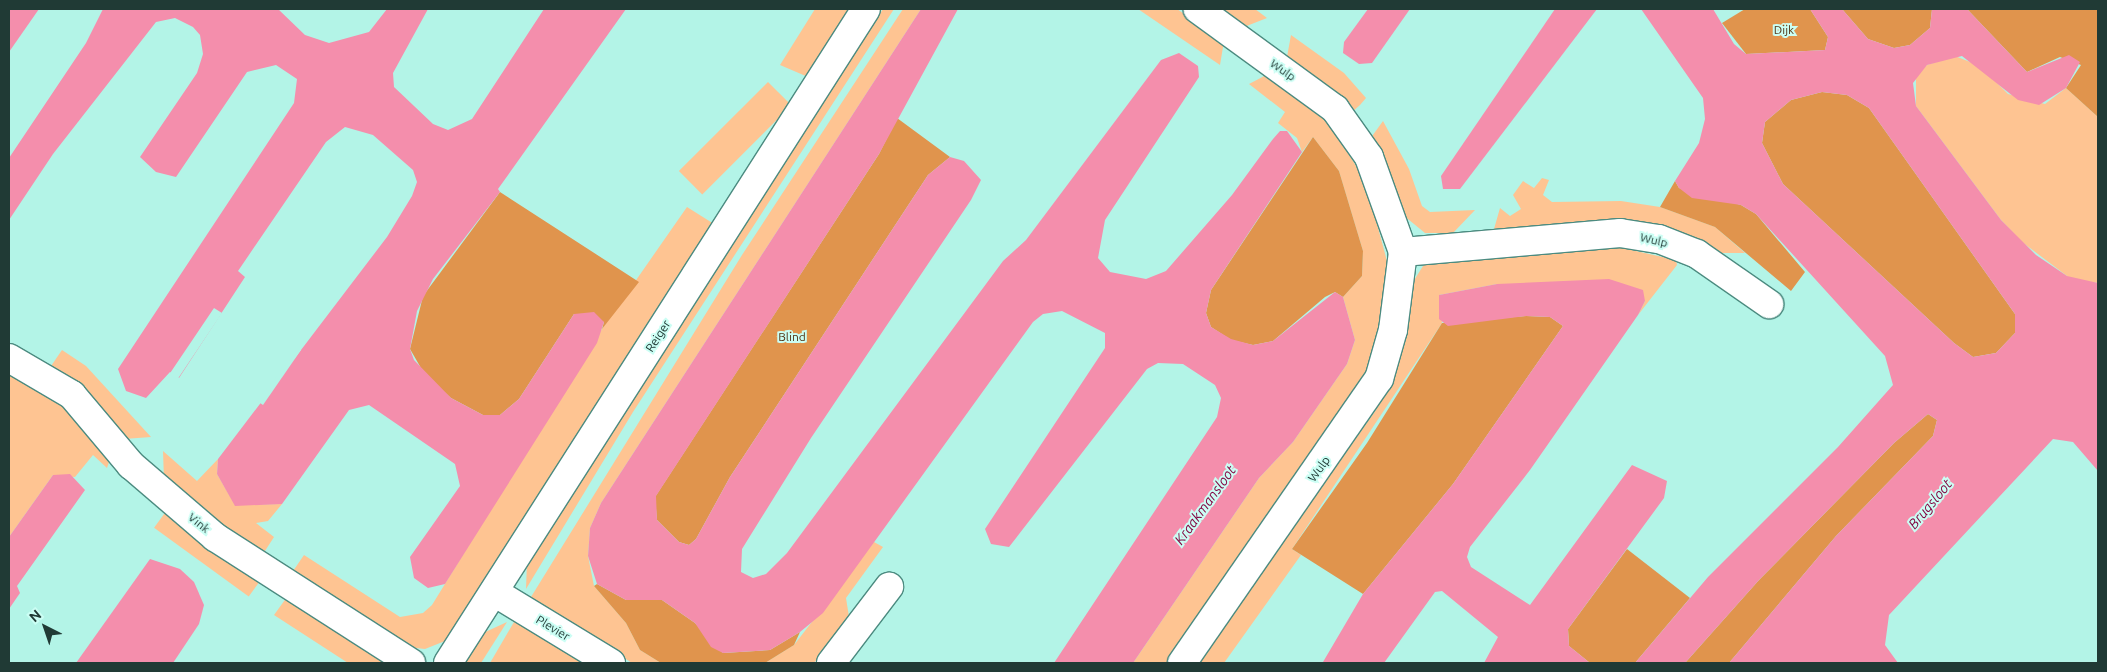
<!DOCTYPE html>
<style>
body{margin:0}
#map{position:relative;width:2107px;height:672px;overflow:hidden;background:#b3f4e7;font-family:Ubuntu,sans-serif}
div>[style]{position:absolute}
.green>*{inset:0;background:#fec492;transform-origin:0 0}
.forest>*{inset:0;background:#e0944d}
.water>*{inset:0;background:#f48eac}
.pier>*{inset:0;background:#b3f4e7}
.roads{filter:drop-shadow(1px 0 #4c8b80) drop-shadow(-1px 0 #4c8b80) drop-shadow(0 1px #4c8b80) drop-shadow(0 -1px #4c8b80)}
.street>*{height:28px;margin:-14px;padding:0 14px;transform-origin:14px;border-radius:14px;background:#fff}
span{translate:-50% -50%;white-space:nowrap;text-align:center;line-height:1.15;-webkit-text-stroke:4px #cbfef4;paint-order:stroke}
.park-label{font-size:12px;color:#513214}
.street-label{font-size:12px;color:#203a35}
.water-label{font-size:14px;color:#830541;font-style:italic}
.frame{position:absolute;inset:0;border:10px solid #203a35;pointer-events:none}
.north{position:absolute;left:20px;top:602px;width:50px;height:50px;-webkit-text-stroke:4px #cbfef4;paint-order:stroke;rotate:319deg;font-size:14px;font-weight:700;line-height:20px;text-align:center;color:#203a35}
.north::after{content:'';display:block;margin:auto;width:18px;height:22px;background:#203a35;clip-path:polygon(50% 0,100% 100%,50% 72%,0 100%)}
</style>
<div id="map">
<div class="green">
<i style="clip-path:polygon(815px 9px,851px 9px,808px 77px,780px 65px)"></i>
<i style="clip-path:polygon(883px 9px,894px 9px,633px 412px,526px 589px,527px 562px)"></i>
<i style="clip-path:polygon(903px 9px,921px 9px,601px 503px,590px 528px,588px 556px,594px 586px,626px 623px,640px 650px,661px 663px,632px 663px,531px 597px,742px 255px)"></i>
<i style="clip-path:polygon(1138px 9px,1177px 9px,1224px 41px,1220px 65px)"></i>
<i style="clip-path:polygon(1218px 9px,1255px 9px,1267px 18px,1244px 27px)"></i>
<i style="clip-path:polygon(1291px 35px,1344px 73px,1366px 98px,1360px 105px,1351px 113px,1287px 57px)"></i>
<i style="clip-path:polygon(1955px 56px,1980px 66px,2008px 94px,2045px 104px,2066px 88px,2098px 117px,2098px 283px,2071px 279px,2022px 242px,2001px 220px,1916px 106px,1916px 75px,1927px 65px)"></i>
<i style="clip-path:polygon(1270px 73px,1331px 126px,1365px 180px,1387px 261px,1387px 297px,1374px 358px,1360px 392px,1168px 663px,1133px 663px,1259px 478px,1293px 442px,1347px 364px,1355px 340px,1343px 297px,1362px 276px,1363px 251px,1339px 171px,1313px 137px,1302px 152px,1297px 138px,1278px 123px,1285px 112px,1249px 84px)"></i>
<i style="left:768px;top:82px;width:33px;height:126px;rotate:45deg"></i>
<i style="clip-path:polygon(1383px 121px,1409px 169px,1422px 206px,1430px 212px,1475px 210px,1453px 233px,1425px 233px,1403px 215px,1370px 139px)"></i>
<i style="clip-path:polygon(1542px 178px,1549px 180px,1543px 195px,1552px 202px,1621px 201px,1660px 207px,1715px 227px,1745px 253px,1721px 253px,1702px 244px,1587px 223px,1494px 229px,1500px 208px,1510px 216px,1521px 209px,1513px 195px,1523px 181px,1534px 188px)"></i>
<i style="clip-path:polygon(687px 207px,714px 224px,445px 641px,425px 649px,407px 647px,291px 574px,304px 555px,400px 617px,423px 613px,432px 605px,602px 329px)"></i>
<i style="clip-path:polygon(1618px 247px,1676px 260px,1677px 265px,1638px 315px,1645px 301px,1497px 284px,1439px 295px,1442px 323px,1292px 549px,1301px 555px,1224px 663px,1197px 663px,1376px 410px,1401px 354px,1413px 282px,1423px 266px,1431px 261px)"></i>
<i style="clip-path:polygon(62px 350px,86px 366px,151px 437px,124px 439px,49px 369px)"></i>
<i style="clip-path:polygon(9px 372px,55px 397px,110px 459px,107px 468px,93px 455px,75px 477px,53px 475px,9px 537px)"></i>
<i style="clip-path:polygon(163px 451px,197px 481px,218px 459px,217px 474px,235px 505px,282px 504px,268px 521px,256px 523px,274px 537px,263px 554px,164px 481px)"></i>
<i style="left:167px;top:510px;width:117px;height:22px;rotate:36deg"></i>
<i style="clip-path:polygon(874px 542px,883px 547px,846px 598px,850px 623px,825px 655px,813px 663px,765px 663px,794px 645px)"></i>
<i style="clip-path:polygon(287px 597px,390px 663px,348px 663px,274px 615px)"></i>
<i style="clip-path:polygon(507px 622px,481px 663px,462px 663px,481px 634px)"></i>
<i style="clip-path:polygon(514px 622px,523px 624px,587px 663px,490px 663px)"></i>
</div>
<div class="forest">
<i style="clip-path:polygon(1745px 9px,1810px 9px,1828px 37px,1825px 50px,1746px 54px,1722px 23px)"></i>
<i style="clip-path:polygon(1842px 9px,1932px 9px,1930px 28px,1910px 45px,1894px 48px,1868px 39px)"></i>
<i style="clip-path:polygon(1967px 9px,2098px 9px,2098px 117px,2066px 88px,2081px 65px,2060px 57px,2027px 72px)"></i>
<i style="clip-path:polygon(1822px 92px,1847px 95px,1869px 108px,2015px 314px,2015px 333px,1996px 353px,1973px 357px,1954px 343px,1783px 184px,1762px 143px,1765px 122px,1791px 100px)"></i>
<i style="clip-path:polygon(897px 118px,950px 157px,928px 175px,730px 477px,696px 539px,689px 545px,679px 542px,657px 520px,655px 497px,879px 154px)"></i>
<i style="clip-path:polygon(1313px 137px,1339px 171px,1363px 251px,1362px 276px,1343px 297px,1335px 292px,1325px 297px,1273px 341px,1253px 345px,1231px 340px,1211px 327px,1206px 313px,1211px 290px)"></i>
<i style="clip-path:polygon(1675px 181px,1679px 188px,1741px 205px,1756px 214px,1805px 272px,1791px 291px,1715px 227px,1660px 207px)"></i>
<i style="clip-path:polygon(500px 192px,639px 282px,602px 329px,604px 322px,574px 314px,519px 399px,500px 415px,483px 415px,451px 398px,425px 375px,410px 349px,423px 296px)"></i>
<i style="clip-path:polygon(1526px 316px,1550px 317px,1563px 326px,1453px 484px,1363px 594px,1292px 549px,1367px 443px,1442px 323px)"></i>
<i style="clip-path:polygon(1928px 414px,1937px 420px,1933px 436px,1836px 536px,1729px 663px,1685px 663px,1759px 580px,1894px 443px)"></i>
<i style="clip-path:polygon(1627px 549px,1690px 598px,1635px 663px,1590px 663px,1569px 646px,1568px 629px)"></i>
<i style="clip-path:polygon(597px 584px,626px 600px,662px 600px,695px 623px,723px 653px,770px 650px,800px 632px,794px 645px,765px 663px,661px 663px,640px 650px,626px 623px,594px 586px)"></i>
</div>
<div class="water">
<i style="clip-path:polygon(9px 9px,39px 9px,9px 52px)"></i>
<i style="clip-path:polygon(103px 9px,278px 9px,305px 35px,329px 43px,369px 32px,387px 9px,428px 9px,393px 73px,394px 87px,433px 124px,448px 130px,472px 119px,544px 9px,626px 9px,498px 189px,500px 192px,433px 279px,417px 311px,410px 349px,414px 360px,451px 398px,483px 415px,500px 415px,519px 399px,574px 314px,594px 312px,604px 322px,597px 343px,445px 584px,428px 588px,414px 578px,410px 557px,460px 486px,455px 464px,369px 405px,349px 410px,282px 504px,235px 506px,217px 474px,218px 459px,387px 237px,412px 196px,417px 182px,413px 170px,373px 135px,345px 127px,326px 142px,238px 271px,245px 277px,179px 378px,170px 372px,146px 398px,126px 391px,118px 369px,294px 103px,297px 79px,276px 65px,247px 72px,176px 177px,156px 172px,140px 157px,197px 73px,203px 54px,200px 35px,193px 27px,175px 18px,156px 22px,53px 154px,9px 220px,9px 158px,86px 43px)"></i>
<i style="clip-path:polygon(921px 9px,958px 9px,879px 154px,656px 496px,657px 520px,679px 542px,689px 545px,696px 539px,730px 477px,928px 175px,950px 157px,964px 161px,981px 180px,971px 200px,811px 438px,742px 549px,741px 572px,753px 578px,766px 574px,787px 553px,1003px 261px,1026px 240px,1161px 60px,1179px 53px,1198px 66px,1199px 77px,1105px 220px,1098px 258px,1110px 272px,1146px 279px,1166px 271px,1232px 195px,1273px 139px,1280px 131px,1287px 131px,1302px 152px,1211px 290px,1206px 313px,1211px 327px,1231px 339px,1253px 345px,1273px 341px,1335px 292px,1343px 297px,1355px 340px,1347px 364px,1293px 442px,1259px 478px,1133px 663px,1054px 663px,1217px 417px,1221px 398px,1215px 385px,1183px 364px,1158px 363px,1147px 369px,1009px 547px,991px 544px,985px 529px,1105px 348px,1105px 333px,1062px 311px,1043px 314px,1033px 322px,823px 613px,800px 632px,770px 650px,723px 653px,711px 647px,695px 623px,662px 600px,626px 600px,597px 584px,588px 556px,590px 528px,601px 503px)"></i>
<i style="clip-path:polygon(1368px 9px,1410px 9px,1372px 63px,1359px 64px,1343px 53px,1344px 42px)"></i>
<i style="clip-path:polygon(1555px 9px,1597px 9px,1460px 189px,1443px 189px,1441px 176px)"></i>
<i style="clip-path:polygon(evenodd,1641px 9px,1713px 9px,1734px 44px,1746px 54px,1825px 50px,1828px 37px,1810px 9px,1842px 9px,1868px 39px,1894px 48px,1910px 45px,1930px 28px,1932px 9px,1967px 9px,2027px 72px,2069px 55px,2080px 62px,2066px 88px,2039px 105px,2018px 100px,1962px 56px,1927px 65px,1913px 83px,1916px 106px,2001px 220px,2036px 255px,2067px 276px,2098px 283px,2098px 471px,2073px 442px,2053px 439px,1889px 615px,1885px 645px,1898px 663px,1729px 663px,1836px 536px,1933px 436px,1937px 420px,1928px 414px,1894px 443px,1759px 580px,1685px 663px,1635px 663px,1708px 577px,1838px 447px,1893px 385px,1885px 356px,1756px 214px,1741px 205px,1692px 198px,1679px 188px,1675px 181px,1699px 143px,1705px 119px,1703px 98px,1641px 9px,1822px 92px,1847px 95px,1869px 108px,2015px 314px,2015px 333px,1996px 353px,1973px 357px,1954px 343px,1783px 184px,1762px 143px,1765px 122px,1791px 100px,1822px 92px)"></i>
<i style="clip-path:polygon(1609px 279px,1643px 290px,1645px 301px,1638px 315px,1530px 470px,1470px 547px,1467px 557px,1471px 567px,1530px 605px,1632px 465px,1667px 481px,1664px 498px,1568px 629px,1569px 646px,1590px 663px,1484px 663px,1498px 637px,1442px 591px,1435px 592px,1384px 663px,1323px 662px,1363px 594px,1453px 484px,1563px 326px,1550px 317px,1526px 316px,1448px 326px,1439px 319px,1439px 295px,1497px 284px)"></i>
<i style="clip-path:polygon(70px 474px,85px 490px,17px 586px,20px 593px,9px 609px,9px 537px,53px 475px)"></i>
<i style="clip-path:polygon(150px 559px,180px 569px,194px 582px,204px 605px,199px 624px,173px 663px,76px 663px)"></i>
</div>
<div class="pier">
<i style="clip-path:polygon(214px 308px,222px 313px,177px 380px,171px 375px,158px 391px)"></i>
<i style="clip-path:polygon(299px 348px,301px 350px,263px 405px,257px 401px)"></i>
</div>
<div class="roads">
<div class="street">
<i style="left:1403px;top:252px;width:218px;rotate:-5deg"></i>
<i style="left:1620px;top:233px;width:39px;rotate:9deg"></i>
<i style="left:1659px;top:239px;width:41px;rotate:21.5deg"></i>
<i style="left:1697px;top:254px;width:88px;rotate:34.8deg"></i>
<i style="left:9px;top:358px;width:73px;rotate:30.4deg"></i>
<i style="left:72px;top:395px;width:92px;rotate:49.9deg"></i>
<i style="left:131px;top:465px;width:111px;rotate:40.6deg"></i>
<i style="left:215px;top:537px;width:233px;rotate:32.7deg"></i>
<i style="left:494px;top:592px;width:137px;rotate:31.3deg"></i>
<i style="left:448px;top:663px;width:776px;rotate:-57.42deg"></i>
<i style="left:831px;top:663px;width:96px;rotate:-52.7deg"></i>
<i style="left:1182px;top:663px;width:346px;rotate:-55.3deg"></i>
<i style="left:1379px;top:379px;width:51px;rotate:-74.1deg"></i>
<i style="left:1393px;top:330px;width:79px;rotate:-82.7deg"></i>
<i style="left:1403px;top:252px;width:101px;rotate:-109.7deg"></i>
<i style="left:1369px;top:157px;width:59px;rotate:-125.3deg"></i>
<i style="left:1335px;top:109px;width:170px;rotate:-143.9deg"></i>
</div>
</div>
<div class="park-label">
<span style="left:1784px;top:30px">Dijk</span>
<span style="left:792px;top:337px">Blind</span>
</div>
<div class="street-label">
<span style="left:1283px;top:70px;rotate:35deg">Wulp</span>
<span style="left:1654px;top:240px;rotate:13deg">Wulp</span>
<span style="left:658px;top:336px;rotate:-57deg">Reiger</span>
<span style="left:1319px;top:469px;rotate:-54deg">Wulp</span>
<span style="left:199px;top:523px;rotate:39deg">Vink</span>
<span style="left:553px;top:628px;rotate:31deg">Plevier</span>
</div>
<div class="water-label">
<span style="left:1930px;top:504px;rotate:-50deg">Brugsloot</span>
<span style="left:1205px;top:505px;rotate:-54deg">Kraakmansloot</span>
</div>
<div class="frame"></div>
<div class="north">N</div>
</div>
